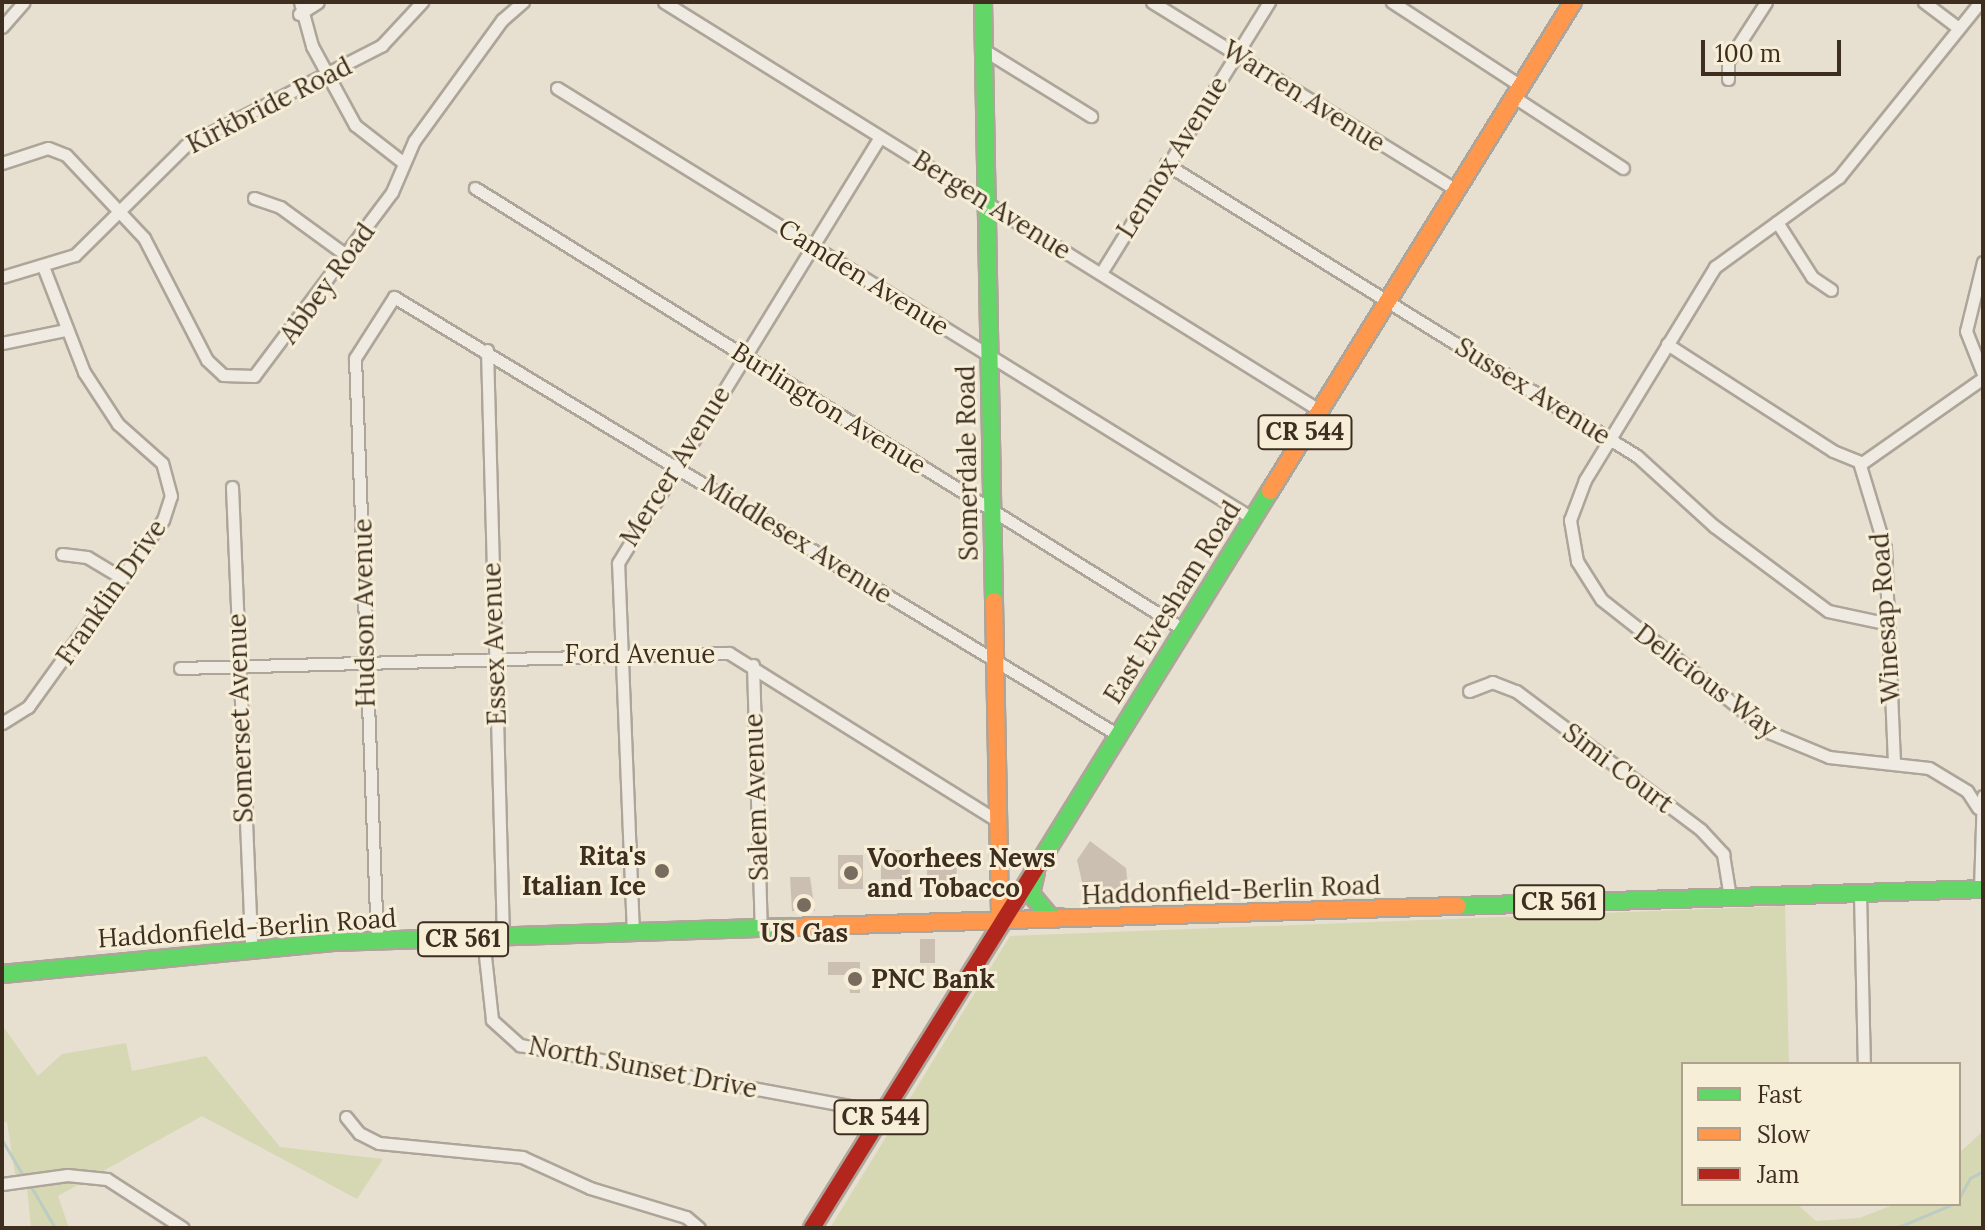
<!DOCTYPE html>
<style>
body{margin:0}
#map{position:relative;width:1985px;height:1230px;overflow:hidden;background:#e7e0d1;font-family:Lora,serif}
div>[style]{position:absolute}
.green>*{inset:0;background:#d6d7b3}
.stream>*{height:3px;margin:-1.5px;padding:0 1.5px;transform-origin:1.5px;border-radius:1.5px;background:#bcccc2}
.building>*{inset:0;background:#cbbfb2;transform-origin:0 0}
.roads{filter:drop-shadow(2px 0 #ada599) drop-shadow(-2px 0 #ada599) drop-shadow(0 2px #ada599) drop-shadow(0 -2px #ada599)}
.street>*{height:11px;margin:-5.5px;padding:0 5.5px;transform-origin:5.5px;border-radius:5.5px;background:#efebe3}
.fast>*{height:16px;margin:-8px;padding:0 8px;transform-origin:8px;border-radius:8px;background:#63d668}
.slow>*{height:16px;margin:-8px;padding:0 8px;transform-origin:8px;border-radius:8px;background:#ff974d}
.jam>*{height:16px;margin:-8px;padding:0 8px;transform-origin:8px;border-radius:8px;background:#b3261e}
.dots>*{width:22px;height:22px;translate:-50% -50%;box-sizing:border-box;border:4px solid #f7eed8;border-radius:50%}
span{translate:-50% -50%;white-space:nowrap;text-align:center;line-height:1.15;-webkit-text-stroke:6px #f7eed8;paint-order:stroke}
.shield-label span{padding:2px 6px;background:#f7eed8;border:2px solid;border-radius:6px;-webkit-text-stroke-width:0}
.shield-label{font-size:24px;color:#3d2e20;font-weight:700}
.street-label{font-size:26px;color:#3d2e20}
.poi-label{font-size:26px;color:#3d2e20;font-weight:700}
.right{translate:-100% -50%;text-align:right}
.left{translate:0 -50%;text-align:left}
.frame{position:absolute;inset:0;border:4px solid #3d2e20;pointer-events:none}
.legend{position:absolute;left:1681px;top:1062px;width:280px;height:144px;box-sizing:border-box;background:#f7eed8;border:2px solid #ada18e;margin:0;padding:10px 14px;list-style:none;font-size:24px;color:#3d2e20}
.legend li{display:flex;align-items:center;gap:16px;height:40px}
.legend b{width:40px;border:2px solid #ada18e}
.scale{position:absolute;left:1701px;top:40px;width:140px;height:36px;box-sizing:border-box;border:4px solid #3d2e20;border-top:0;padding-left:10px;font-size:24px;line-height:28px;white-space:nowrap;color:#3d2e20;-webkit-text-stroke:6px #f7eed8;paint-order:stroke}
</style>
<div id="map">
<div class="green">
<i style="clip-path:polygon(1785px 906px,1789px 1064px,1683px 1064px,1683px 1204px,1797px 1204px,1816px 1221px,1859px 1218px,1896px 1204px,1959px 1204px,1959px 1153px,1983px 1131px,1983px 1228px,830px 1228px,1010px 936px)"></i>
<i style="clip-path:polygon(2px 1025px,38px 1076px,62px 1054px,126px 1043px,132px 1071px,206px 1056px,280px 1147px,383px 1159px,357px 1199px,202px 1116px,58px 1196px,69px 1228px,31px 1228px,27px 1187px,15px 1174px,7px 1122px,2px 1123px)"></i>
</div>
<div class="stream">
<i style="left:2px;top:1140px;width:43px;rotate:59.3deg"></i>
<i style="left:29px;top:1183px;width:52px;rotate:60deg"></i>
<i style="left:1959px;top:1198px;width:23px;rotate:-61deg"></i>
<i style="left:1970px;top:1178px;width:15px;rotate:-28deg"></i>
<i style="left:1896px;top:1228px;width:62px;rotate:-22.8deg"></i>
</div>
<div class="building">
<i style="clip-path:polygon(1090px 841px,1126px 868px,1128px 886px,1102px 892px,1083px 886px,1077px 860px)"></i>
<i style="left:881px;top:850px;width:29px;height:29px"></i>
<i style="left:863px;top:855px;width:34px;height:25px;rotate:90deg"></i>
<i style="clip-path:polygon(938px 857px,957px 857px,956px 889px,937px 889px,937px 878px,927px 878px,927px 867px,938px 867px)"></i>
<i style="clip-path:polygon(790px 877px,810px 877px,815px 911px,792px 911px)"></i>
<i style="left:920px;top:939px;width:15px;height:24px"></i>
<i style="clip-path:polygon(828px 962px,860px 962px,860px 993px,850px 993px,849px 975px,828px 975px)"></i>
</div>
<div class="roads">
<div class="street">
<i style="left:300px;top:2px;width:46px;rotate:74.7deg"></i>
<i style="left:312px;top:46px;width:90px;rotate:61.4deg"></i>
<i style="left:355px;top:125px;width:58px;rotate:38deg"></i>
<i style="left:664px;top:2px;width:772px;rotate:31.92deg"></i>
<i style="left:1152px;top:2px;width:357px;rotate:31.7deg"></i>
<i style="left:1392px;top:2px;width:154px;rotate:33.1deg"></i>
<i style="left:1924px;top:2px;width:40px;rotate:37deg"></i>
<i style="left:299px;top:14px;width:22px;rotate:-32deg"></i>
<i style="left:2px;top:27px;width:33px;rotate:-49deg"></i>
<i style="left:984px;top:50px;width:126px;rotate:31.7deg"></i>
<i style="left:1728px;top:79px;width:18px;rotate:-90deg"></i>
<i style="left:1728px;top:61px;width:70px;rotate:-57.2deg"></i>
<i style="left:557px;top:88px;width:817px;rotate:31.75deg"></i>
<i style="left:1514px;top:97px;width:130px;rotate:33.1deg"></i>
<i style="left:2px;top:163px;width:48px;rotate:-18.1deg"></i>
<i style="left:48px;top:148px;width:19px;rotate:21deg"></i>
<i style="left:66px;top:155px;width:114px;rotate:46.8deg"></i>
<i style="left:144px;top:238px;width:137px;rotate:62.7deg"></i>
<i style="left:207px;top:360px;width:22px;rotate:43deg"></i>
<i style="left:223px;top:375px;width:31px;rotate:2deg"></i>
<i style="left:254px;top:376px;width:230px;rotate:-53.1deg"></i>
<i style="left:392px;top:192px;width:56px;rotate:-66.7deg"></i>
<i style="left:414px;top:141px;width:150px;rotate:-54deg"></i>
<i style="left:502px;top:20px;width:28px;rotate:-41deg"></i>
<i style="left:1166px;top:164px;width:554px;rotate:31.8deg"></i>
<i style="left:1637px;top:456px;width:104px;rotate:42.3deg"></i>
<i style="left:1714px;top:526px;width:142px;rotate:36.7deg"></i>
<i style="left:1828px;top:611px;width:62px;rotate:12deg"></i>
<i style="left:475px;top:188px;width:834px;rotate:31.92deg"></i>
<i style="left:254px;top:198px;width:28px;rotate:19deg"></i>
<i style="left:280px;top:207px;width:82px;rotate:36deg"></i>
<i style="left:1777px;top:222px;width:65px;rotate:57.5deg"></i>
<i style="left:1812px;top:277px;width:23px;rotate:34deg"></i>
<i style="left:1983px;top:262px;width:71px;rotate:103.8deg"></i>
<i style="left:1966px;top:331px;width:46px;rotate:68.4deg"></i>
<i style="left:1101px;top:273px;width:319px;rotate:-58.2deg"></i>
<i style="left:2px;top:277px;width:76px;rotate:-16.8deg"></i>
<i style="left:75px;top:255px;width:155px;rotate:-44.7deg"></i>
<i style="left:185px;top:146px;width:221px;rotate:-27.1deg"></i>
<i style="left:382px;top:45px;width:59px;rotate:-47.1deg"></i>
<i style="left:2px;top:343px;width:64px;rotate:-11.7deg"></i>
<i style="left:1667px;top:344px;width:197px;rotate:32.8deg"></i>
<i style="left:1833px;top:451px;width:31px;rotate:22deg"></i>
<i style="left:1862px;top:463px;width:148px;rotate:-35.1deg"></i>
<i style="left:487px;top:350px;width:588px;rotate:88.44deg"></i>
<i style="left:1859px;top:462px;width:90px;rotate:73.2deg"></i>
<i style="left:1885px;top:548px;width:214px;rotate:87.6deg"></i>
<i style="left:232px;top:487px;width:462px;rotate:87.6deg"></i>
<i style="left:62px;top:554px;width:25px;rotate:7deg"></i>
<i style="left:87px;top:557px;width:41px;rotate:31deg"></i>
<i style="left:753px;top:665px;width:264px;rotate:88.3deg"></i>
<i style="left:180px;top:668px;width:549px;rotate:-1.57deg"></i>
<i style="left:729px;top:653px;width:314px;rotate:32deg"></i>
<i style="left:1469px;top:691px;width:25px;rotate:-21deg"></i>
<i style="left:1492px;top:682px;width:26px;rotate:21deg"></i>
<i style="left:1516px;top:691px;width:231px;rotate:36.9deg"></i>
<i style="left:1701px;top:830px;width:33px;rotate:47deg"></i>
<i style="left:1723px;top:854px;width:44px;rotate:80.8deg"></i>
<i style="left:2px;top:723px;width:31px;rotate:-32deg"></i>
<i style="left:28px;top:707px;width:231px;rotate:-54.2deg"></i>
<i style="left:163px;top:520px;width:25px;rotate:-72deg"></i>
<i style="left:171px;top:496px;width:34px;rotate:-105deg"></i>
<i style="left:162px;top:463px;width:59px;rotate:-138.4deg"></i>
<i style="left:118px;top:424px;width:62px;rotate:-123.2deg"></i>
<i style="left:84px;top:372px;width:110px;rotate:-111.2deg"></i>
<i style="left:1978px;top:808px;width:20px;rotate:-123deg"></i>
<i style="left:1967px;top:791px;width:44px;rotate:-148.8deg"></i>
<i style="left:1929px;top:768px;width:101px;rotate:-173.7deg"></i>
<i style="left:1829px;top:757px;width:63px;rotate:-157.5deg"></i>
<i style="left:1771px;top:733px;width:216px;rotate:-141.8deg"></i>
<i style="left:1601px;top:599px;width:45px;rotate:-122.3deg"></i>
<i style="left:1577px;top:561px;width:42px;rotate:-99.7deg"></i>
<i style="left:1570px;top:520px;width:43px;rotate:-69.4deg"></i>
<i style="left:1585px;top:480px;width:250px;rotate:-58.6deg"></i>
<i style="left:1715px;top:267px;width:153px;rotate:-36deg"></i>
<i style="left:1839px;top:177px;width:225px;rotate:-51.1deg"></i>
<i style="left:1980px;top:889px;width:93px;rotate:-88.2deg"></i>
<i style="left:1860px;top:893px;width:171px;rotate:88.7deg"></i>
<i style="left:633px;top:934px;width:371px;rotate:-92.3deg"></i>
<i style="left:618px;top:563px;width:500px;rotate:-58.41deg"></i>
<i style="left:483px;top:938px;width:82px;rotate:83.7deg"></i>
<i style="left:492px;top:1020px;width:38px;rotate:42deg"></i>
<i style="left:520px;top:1045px;width:369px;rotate:10.5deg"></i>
<i style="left:377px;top:941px;width:583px;rotate:-92.16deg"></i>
<i style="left:355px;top:358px;width:72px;rotate:-57.4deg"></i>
<i style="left:394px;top:297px;width:846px;rotate:31.17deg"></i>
<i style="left:346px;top:1117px;width:21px;rotate:51deg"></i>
<i style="left:359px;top:1133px;width:22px;rotate:27deg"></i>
<i style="left:379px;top:1143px;width:144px;rotate:5.6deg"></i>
<i style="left:522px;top:1157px;width:75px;rotate:24.5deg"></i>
<i style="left:590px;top:1188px;width:100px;rotate:16.8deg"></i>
<i style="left:686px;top:1217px;width:17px;rotate:40deg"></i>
<i style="left:2px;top:1184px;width:66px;rotate:-7.9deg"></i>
<i style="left:67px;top:1175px;width:40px;rotate:5.7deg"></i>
<i style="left:107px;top:1179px;width:90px;rotate:32.8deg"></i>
</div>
<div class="fast">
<i style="left:983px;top:2px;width:599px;rotate:88.95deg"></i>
<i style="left:1041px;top:860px;width:434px;rotate:-58.2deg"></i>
<i style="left:1036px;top:872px;width:23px;rotate:103deg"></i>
<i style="left:1031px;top:894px;width:31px;rotate:50deg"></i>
<i style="left:1051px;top:918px;width:9px;rotate:-6deg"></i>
<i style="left:1458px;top:906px;width:525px;rotate:-1.85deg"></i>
<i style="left:2px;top:974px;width:335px;rotate:-5.5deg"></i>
<i style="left:335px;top:942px;width:453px;rotate:-1.9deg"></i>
</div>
<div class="slow">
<i style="left:1270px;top:491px;width:575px;rotate:-58.22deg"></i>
<i style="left:994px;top:601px;width:322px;rotate:88.9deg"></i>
<i style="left:788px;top:927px;width:670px;rotate:-1.8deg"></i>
</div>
<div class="jam">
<i style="left:812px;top:1228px;width:433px;rotate:-58.1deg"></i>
</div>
</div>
<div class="dots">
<i style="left:662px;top:871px;background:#786c5e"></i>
<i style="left:851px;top:873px;background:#786c5e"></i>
<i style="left:804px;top:905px;background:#786c5e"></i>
<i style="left:855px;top:979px;background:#786c5e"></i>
</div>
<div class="shield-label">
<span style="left:1305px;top:432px">CR 544</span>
<span style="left:1559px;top:902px">CR 561</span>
<span style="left:463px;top:939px">CR 561</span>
<span style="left:881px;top:1117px">CR 544</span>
</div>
<div class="street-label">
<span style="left:1304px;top:96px;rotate:32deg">Warren Avenue</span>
<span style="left:269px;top:105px;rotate:-27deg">Kirkbride Road</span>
<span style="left:1172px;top:157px;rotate:-58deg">Lennox Avenue</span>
<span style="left:992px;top:205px;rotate:32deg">Bergen Avenue</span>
<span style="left:864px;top:277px;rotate:32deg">Camden Avenue</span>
<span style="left:327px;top:283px;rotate:-54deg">Abbey Road</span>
<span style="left:1533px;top:391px;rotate:32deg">Sussex Avenue</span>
<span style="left:829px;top:408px;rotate:32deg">Burlington Avenue</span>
<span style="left:967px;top:463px;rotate:-91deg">Somerdale Road</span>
<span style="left:675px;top:466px;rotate:-58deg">Mercer Avenue</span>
<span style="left:797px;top:539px;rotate:32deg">Middlesex Avenue</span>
<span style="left:111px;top:592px;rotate:-55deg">Franklin Drive</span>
<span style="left:1172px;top:602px;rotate:-58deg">East Evesham Road</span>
<span style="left:364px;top:613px;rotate:-91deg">Hudson Avenue</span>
<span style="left:1885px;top:618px;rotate:-94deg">Winesap Road</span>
<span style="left:494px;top:644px;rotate:-92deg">Essex Avenue</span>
<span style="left:640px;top:654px">Ford Avenue</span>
<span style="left:1706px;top:681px;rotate:37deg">Delicious Way</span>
<span style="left:240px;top:718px;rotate:-92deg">Somerset Avenue</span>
<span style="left:1618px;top:768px;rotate:37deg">Simi Court</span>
<span style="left:756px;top:797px;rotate:-92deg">Salem Avenue</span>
<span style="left:1231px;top:890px;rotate:-2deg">Haddonfield-Berlin Road</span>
<span style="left:247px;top:928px;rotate:-4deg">Haddonfield-Berlin Road</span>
<span style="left:643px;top:1067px;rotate:11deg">North Sunset Drive</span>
</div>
<div class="poi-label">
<span class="right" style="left:646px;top:871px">Rita's<br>Italian Ice</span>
<span class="left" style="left:867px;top:873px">Voorhees News<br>and Tobacco</span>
<span style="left:804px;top:933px">US Gas</span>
<span class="left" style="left:871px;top:979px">PNC Bank</span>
</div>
<div class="frame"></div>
<ul class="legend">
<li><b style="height:10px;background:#63d668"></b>Fast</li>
<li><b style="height:10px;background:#ff974d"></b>Slow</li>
<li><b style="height:10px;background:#b3261e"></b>Jam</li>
</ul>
<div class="scale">100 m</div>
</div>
